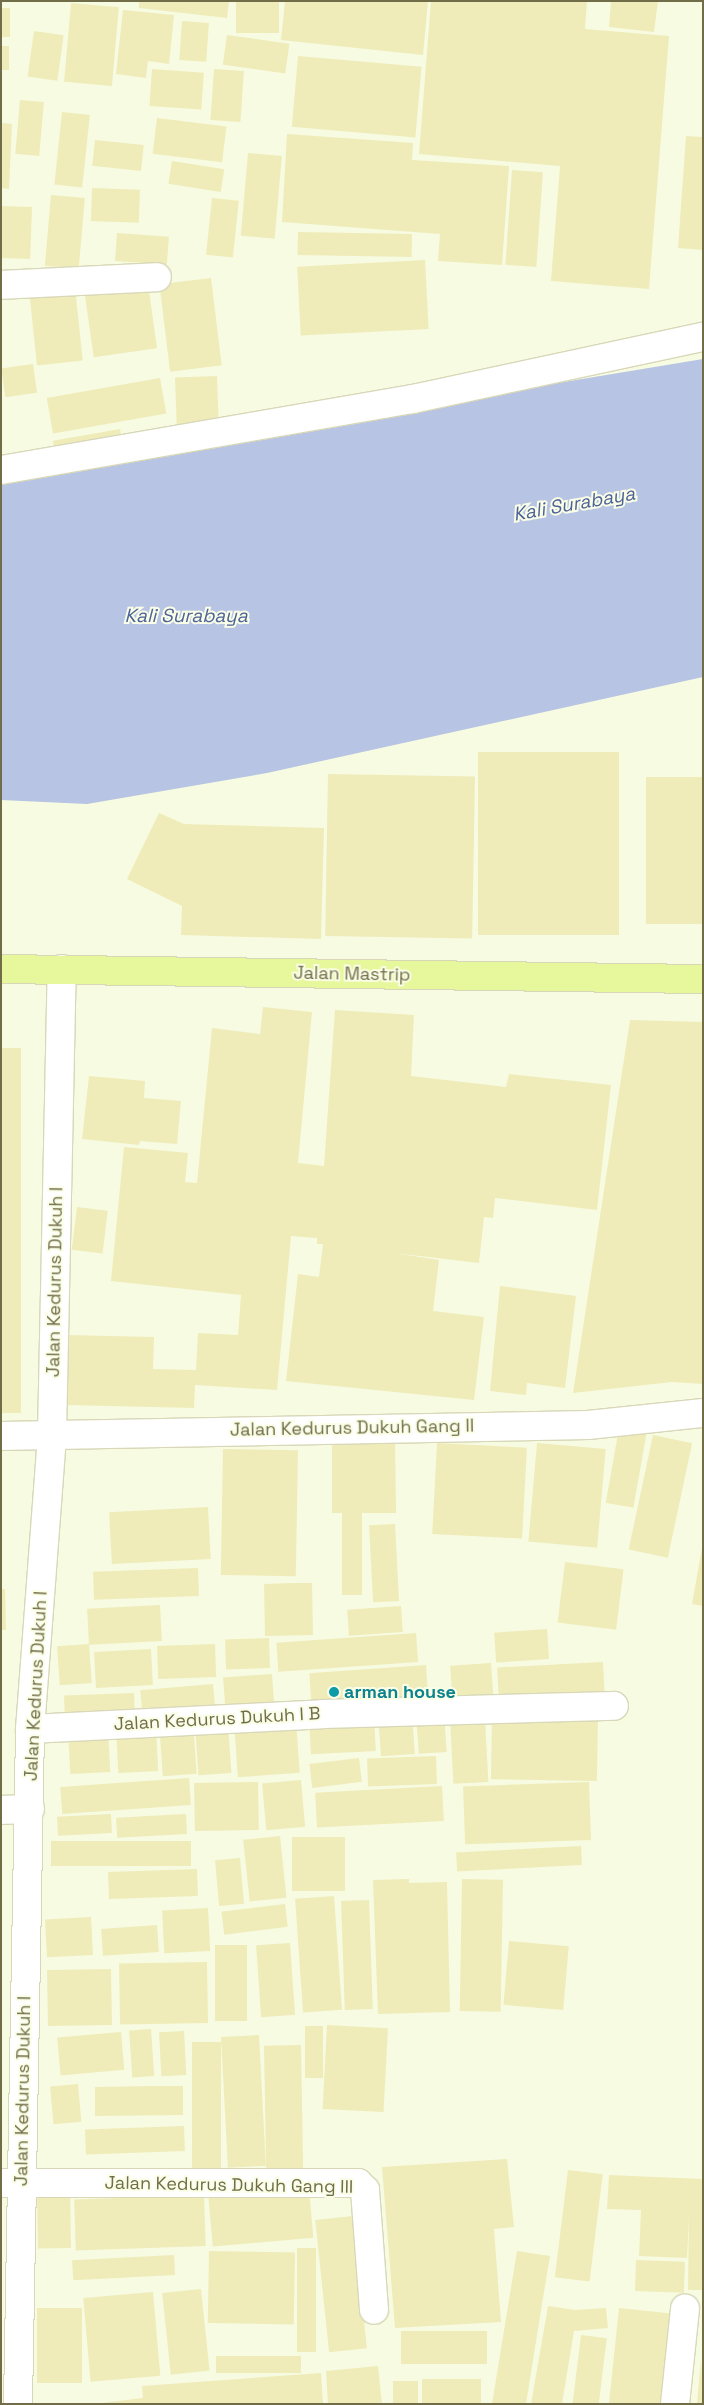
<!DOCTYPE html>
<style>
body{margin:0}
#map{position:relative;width:704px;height:2405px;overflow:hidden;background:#f7fbe1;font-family:"Space Grotesk",sans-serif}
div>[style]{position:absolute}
.water>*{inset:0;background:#b7c4e3}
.building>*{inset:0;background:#efecba;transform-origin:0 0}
.roads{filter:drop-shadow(1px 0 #d8d8b9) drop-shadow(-1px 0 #d8d8b9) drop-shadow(0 1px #d8d8b9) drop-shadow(0 -1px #d8d8b9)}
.minor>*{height:28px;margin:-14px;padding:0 14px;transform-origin:14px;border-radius:14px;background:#fff}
.primary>*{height:28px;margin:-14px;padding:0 14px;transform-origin:14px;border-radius:14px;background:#e7f79c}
.dots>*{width:14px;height:14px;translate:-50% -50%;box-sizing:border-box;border:2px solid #fafee7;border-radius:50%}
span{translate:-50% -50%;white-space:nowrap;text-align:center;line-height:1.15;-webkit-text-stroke:4px #fafee7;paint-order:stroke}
.street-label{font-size:18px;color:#716d49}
.culture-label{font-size:18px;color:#0d838f;font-weight:700}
.left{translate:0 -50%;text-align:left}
.water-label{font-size:19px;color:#4d6298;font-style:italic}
.frame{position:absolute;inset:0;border:2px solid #716d49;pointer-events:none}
</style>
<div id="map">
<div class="water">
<i style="clip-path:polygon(703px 359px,703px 677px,267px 773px,87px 804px,1px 800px,1px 475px)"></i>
</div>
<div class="building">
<i style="clip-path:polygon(139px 1px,229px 1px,227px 18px,139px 8px)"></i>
<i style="left:236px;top:1px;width:43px;height:32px"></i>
<i style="clip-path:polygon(285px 1px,428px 1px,423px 55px,281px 40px)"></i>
<i style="clip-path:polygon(431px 1px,587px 1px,585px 29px,669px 36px,649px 289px,551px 281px,560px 166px,419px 154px)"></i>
<i style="clip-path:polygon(611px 1px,658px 1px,654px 32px,609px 27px)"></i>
<i style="left:71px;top:3px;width:48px;height:79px;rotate:5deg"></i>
<i style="left:1px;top:8px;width:9px;height:29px"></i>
<i style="clip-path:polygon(123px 10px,174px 15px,169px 64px,148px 61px,146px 78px,116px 74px)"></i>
<i style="left:182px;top:21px;width:27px;height:39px;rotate:4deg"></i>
<i style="left:34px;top:31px;width:30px;height:46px;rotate:8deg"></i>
<i style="left:227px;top:35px;width:63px;height:30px;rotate:8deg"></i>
<i style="left:1px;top:46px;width:8px;height:24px"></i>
<i style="left:298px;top:56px;width:124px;height:71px;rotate:5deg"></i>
<i style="left:152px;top:69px;width:52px;height:37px;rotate:4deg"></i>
<i style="left:214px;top:69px;width:30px;height:51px;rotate:4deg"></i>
<i style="left:20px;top:100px;width:24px;height:54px;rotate:5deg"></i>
<i style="left:62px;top:112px;width:28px;height:73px;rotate:6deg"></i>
<i style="left:157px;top:118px;width:70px;height:36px;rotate:7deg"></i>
<i style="clip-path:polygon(1px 123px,12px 124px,9px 189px,1px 188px)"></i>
<i style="clip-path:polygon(287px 134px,413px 143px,412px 160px,509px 166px,502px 265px,438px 261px,440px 234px,282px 222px)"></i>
<i style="clip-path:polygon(686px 136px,703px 137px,703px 250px,678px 248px)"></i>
<i style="left:95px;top:140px;width:49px;height:26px;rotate:6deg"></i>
<i style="left:248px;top:153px;width:34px;height:83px;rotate:5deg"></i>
<i style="left:172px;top:161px;width:53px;height:23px;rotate:9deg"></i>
<i style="left:512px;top:170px;width:31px;height:95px;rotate:4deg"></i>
<i style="left:92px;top:188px;width:48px;height:33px;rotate:2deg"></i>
<i style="left:51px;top:195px;width:34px;height:71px;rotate:5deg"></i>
<i style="left:212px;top:198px;width:27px;height:57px;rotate:6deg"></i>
<i style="left:1px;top:206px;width:31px;height:52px;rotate:2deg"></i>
<i style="left:298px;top:232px;width:114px;height:23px;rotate:1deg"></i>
<i style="left:117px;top:233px;width:52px;height:28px;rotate:4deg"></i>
<i style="left:425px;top:260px;width:69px;height:128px;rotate:87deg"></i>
<i style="left:211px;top:278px;width:88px;height:52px;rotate:83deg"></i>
<i style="left:148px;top:284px;width:65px;height:64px;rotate:82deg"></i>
<i style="left:75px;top:287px;width:74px;height:46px;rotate:84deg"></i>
<i style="left:33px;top:364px;width:29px;height:32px;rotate:82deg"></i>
<i style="left:217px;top:376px;width:54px;height:42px;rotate:88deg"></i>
<i style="left:160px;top:378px;width:36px;height:115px;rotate:80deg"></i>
<i style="left:120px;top:429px;width:17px;height:68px;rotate:80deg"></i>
<i style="left:478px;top:752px;width:141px;height:183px"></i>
<i style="left:328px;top:774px;width:147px;height:162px;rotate:1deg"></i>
<i style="left:646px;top:777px;width:57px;height:147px"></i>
<i style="clip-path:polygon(159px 813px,184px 824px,324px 828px,321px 939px,181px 935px,182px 906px,127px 879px)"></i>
<i style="clip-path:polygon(263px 1007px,312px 1012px,298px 1163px,324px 1166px,335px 1010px,414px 1015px,411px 1076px,506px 1087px,509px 1074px,611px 1085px,597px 1210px,495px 1198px,493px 1218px,484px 1217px,479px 1263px,394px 1253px,439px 1260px,433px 1311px,484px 1317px,474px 1400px,286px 1381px,298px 1274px,319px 1277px,323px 1244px,317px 1244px,317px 1238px,291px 1236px,277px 1390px,195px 1385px,194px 1408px,67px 1405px,68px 1335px,154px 1337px,153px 1369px,196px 1370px,198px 1333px,238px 1335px,241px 1295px,111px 1281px,124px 1147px,188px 1153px,185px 1182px,197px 1183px,212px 1028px,260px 1034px)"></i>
<i style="clip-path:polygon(630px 1020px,703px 1022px,703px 1384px,672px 1382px,573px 1393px)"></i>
<i style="left:1px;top:1048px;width:20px;height:365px"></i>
<i style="clip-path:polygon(89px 1076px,145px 1081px,144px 1098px,181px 1101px,177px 1144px,140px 1141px,139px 1145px,82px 1139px)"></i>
<i style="left:77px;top:1207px;width:31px;height:43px;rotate:7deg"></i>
<i style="clip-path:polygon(500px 1286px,576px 1296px,565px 1388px,527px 1383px,526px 1395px,490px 1391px)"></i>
<i style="left:619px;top:1428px;width:28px;height:76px;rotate:10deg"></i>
<i style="left:653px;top:1435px;width:40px;height:117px;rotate:12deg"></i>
<i style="clip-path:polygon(332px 1436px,395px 1436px,396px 1513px,362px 1513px,362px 1595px,342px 1595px,342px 1513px,332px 1513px)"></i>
<i style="left:437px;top:1443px;width:90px;height:91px;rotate:3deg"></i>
<i style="left:537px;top:1443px;width:69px;height:99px;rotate:5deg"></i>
<i style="left:223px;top:1449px;width:75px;height:126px;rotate:1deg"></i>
<i style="left:208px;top:1507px;width:52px;height:99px;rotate:87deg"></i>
<i style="left:395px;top:1524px;width:77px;height:26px;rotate:87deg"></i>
<i style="clip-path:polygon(702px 1548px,703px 1548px,703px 1606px,692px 1604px)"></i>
<i style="left:565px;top:1562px;width:59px;height:61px;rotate:7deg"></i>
<i style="left:198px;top:1568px;width:28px;height:105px;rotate:88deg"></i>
<i style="clip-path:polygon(291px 1583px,312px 1583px,313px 1635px,265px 1636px,264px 1584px)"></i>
<i style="clip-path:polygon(1px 1589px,5px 1589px,6px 1630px,1px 1630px)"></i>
<i style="left:160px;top:1605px;width:36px;height:73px;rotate:87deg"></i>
<i style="left:401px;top:1606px;width:26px;height:54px;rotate:86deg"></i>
<i style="left:547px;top:1629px;width:30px;height:53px;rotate:86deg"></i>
<i style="left:416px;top:1633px;width:29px;height:140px;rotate:86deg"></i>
<i style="left:269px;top:1638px;width:30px;height:44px;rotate:88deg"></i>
<i style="left:89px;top:1644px;width:39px;height:32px;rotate:86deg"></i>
<i style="left:215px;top:1644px;width:33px;height:58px;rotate:88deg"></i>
<i style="left:151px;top:1649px;width:36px;height:57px;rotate:87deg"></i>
<i style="left:603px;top:1662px;width:39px;height:106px;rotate:87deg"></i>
<i style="left:491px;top:1663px;width:42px;height:41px;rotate:86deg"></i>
<i style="left:426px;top:1665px;width:40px;height:117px;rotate:86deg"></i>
<i style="left:272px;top:1674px;width:42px;height:49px;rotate:86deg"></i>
<i style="left:213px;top:1684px;width:32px;height:73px;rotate:85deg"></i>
<i style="left:134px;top:1693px;width:28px;height:70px;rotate:88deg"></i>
<i style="left:412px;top:1713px;width:41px;height:34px;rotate:86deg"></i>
<i style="left:444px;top:1713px;width:39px;height:28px;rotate:86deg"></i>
<i style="left:374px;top:1716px;width:35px;height:65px;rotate:87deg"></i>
<i style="left:485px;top:1718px;width:64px;height:35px;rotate:87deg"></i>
<i style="left:598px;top:1718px;width:63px;height:106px;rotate:91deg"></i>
<i style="left:296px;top:1720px;width:53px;height:62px;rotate:86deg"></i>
<i style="left:193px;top:1721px;width:53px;height:34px;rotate:86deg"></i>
<i style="left:228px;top:1724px;width:49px;height:33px;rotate:86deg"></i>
<i style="left:156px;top:1728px;width:43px;height:40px;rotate:87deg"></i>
<i style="left:108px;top:1729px;width:43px;height:40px;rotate:87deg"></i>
<i style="left:436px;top:1756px;width:28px;height:69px;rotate:88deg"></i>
<i style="left:359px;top:1758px;width:24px;height:50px;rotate:83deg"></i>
<i style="left:189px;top:1778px;width:27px;height:129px;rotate:86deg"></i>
<i style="left:301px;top:1780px;width:47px;height:39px;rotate:85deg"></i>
<i style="left:258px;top:1782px;width:48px;height:64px;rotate:89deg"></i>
<i style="left:589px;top:1782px;width:58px;height:126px;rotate:88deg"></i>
<i style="left:442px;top:1786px;width:35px;height:127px;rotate:87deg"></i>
<i style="left:111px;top:1814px;width:19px;height:54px;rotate:87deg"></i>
<i style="left:186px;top:1814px;width:20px;height:70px;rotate:87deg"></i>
<i style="left:280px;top:1836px;width:62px;height:37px;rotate:84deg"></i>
<i style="left:292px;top:1837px;width:53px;height:54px"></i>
<i style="left:191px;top:1841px;width:25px;height:140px;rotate:90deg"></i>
<i style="left:581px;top:1846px;width:19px;height:125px;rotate:87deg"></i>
<i style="left:240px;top:1858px;width:46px;height:25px;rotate:85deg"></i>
<i style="left:197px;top:1869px;width:27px;height:89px;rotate:88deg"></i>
<i style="clip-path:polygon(409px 1879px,409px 1883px,447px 1882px,450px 2012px,378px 2014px,373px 1880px)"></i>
<i style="left:462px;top:1879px;width:41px;height:132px;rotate:1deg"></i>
<i style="left:334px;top:1896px;width:114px;height:39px;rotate:86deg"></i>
<i style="left:369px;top:1900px;width:109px;height:28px;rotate:88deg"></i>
<i style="left:285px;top:1904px;width:23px;height:64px;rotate:83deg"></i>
<i style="left:208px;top:1908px;width:43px;height:46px;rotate:87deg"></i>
<i style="left:91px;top:1917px;width:38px;height:46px;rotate:87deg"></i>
<i style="left:157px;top:1925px;width:27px;height:56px;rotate:86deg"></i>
<i style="left:509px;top:1941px;width:60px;height:64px;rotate:5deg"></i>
<i style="left:290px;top:1943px;width:72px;height:34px;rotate:86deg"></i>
<i style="left:215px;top:1945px;width:32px;height:76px"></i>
<i style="left:207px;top:1962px;width:61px;height:88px;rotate:89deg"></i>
<i style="left:111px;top:1969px;width:56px;height:64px;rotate:89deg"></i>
<i style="left:327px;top:2025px;width:61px;height:84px;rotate:3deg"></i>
<i style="left:305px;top:2026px;width:18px;height:52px"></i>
<i style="left:151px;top:2029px;width:47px;height:22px;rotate:86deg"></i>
<i style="left:184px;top:2031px;width:44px;height:25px;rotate:87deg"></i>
<i style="left:121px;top:2032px;width:38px;height:64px;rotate:85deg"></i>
<i style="left:259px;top:2035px;width:131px;height:38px;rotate:87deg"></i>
<i style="left:192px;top:2042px;width:29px;height:133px"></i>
<i style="left:301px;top:2045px;width:127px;height:37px;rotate:89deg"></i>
<i style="left:78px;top:2084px;width:38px;height:28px;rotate:85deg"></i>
<i style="clip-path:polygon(152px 2086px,183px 2086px,183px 2115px,95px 2116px,95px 2087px)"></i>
<i style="left:184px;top:2126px;width:25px;height:99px;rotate:88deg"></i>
<i style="clip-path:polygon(507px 2159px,514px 2227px,494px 2229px,501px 2322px,395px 2328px,382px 2167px)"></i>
<i style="left:568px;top:2170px;width:35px;height:108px;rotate:7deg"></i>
<i style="clip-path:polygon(609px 2175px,703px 2179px,703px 2290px,688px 2290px,689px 2216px,687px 2258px,639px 2256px,641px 2210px,607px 2209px)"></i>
<i style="left:309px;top:2188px;width:50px;height:101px;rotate:85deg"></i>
<i style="left:70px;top:2190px;width:58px;height:33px;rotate:89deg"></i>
<i style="left:204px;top:2195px;width:51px;height:130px;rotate:88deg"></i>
<i style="left:353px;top:2216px;width:133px;height:38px;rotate:84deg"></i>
<i style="left:297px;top:2248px;width:19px;height:104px"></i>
<i style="left:209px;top:2251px;width:86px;height:72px;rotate:1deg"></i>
<i style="clip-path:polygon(517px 2251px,550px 2256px,542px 2304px,526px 2404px,492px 2404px)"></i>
<i style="left:174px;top:2255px;width:20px;height:102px;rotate:87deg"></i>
<i style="left:636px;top:2260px;width:49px;height:31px;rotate:2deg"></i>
<i style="left:201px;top:2289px;width:82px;height:39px;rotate:84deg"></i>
<i style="left:153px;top:2292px;width:84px;height:70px;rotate:85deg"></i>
<i style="clip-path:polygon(548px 2306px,575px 2310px,606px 2308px,608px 2328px,574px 2331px,562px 2404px,531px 2404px)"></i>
<i style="left:37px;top:2308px;width:45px;height:75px"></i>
<i style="left:619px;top:2308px;width:55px;height:97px;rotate:6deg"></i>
<i style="left:487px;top:2331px;width:33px;height:86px;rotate:90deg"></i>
<i style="left:581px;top:2335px;width:26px;height:69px;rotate:7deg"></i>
<i style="left:301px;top:2356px;width:17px;height:85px;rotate:90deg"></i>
<i style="clip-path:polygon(701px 2359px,703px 2404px,697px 2404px)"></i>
<i style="clip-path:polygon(378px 2366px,382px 2404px,328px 2404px,326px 2371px)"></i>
<i style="clip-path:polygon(321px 2373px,323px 2404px,93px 2404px,143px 2398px,142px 2386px)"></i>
<i style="left:422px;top:2379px;width:59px;height:25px"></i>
<i style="left:393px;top:2381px;width:25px;height:23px"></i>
</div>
<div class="roads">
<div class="minor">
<i style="left:1px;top:285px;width:156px;rotate:-2.9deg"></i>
<i style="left:1px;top:470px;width:418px;rotate:-9.8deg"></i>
<i style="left:413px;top:399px;width:297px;rotate:-12.1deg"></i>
<i style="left:1px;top:1436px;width:587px;rotate:-1.07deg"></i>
<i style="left:588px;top:1425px;width:116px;rotate:-6deg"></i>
<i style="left:30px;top:1729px;width:293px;rotate:-2.9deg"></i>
<i style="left:323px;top:1714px;width:291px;rotate:-1.6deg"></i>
<i style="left:1px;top:1810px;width:29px;rotate:-2deg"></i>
<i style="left:1px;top:2183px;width:357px"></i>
<i style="left:358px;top:2183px;width:10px;rotate:45deg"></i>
<i style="left:365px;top:2190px;width:120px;rotate:85.7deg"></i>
<i style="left:18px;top:2404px;width:675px;rotate:-88.98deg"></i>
<i style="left:30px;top:1729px;width:296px;rotate:-85.7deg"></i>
<i style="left:52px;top:1434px;width:465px;rotate:-88.8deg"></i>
<i style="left:675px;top:2404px;width:96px;rotate:-84deg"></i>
</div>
<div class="primary">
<i style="left:1px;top:969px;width:702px;rotate:0.82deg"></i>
</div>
</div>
<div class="dots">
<i style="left:334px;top:1692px;background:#0f9aa8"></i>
</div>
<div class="street-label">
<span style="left:352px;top:974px;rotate:1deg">Jalan Mastrip</span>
<span style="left:55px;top:1282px;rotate:-89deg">Jalan Kedurus Dukuh I</span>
<span style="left:352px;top:1428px;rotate:-1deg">Jalan Kedurus Dukuh Gang II</span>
<span style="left:36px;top:1686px;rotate:-87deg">Jalan Kedurus Dukuh I</span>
<span style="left:217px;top:1719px;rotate:-3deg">Jalan Kedurus Dukuh I B</span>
<span style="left:23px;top:2091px;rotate:-89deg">Jalan Kedurus Dukuh I</span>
<span style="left:229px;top:2185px;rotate:1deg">Jalan Kedurus Dukuh Gang III</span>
</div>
<div class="culture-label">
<span class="left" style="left:344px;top:1692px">arman house</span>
</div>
<div class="water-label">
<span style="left:574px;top:504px;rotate:-10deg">Kali Surabaya</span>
<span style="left:186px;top:616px">Kali Surabaya</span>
</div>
<div class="frame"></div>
</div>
